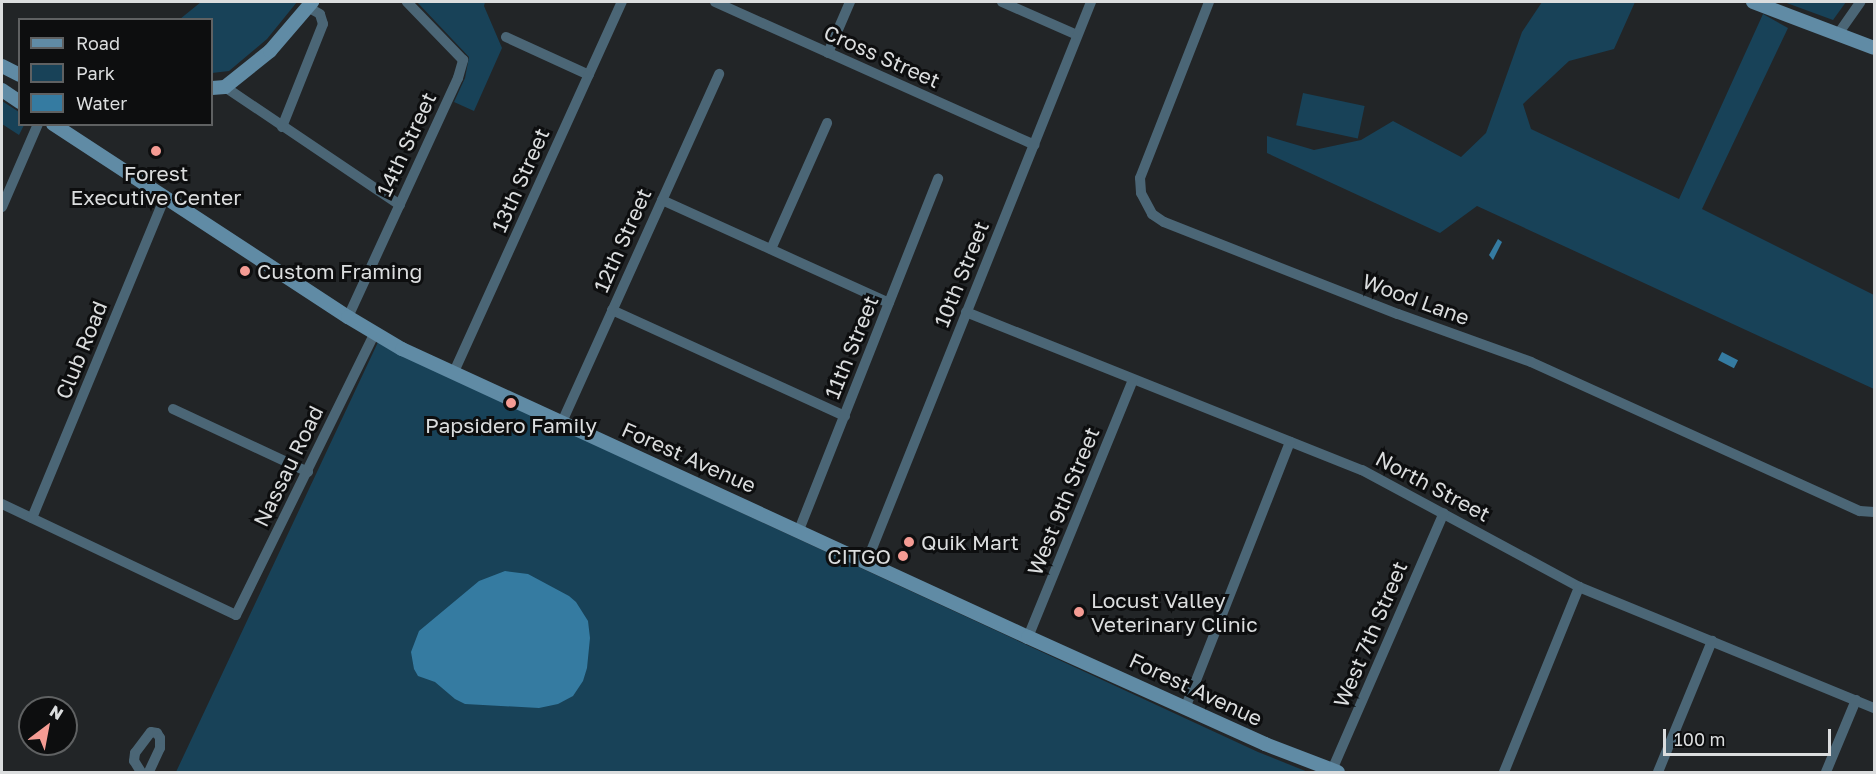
<!DOCTYPE html>
<style>
body{margin:0}
#map{position:relative;width:1876px;height:774px;overflow:hidden;background:#222527;font-family:"Golos Text",sans-serif}
div>[style]{position:absolute}
.green>*{inset:0;background:#184258;transform-origin:0 0}
.water>*{inset:0;background:#357ba1;transform-origin:0 0}
.minor>*{height:10px;margin:-5px;padding:0 5px;transform-origin:5px;border-radius:5px;background:#4b6676}
.secondary>*{height:14px;margin:-7px;padding:0 7px;transform-origin:7px;border-radius:7px;background:#608ba5}
.dots>*{width:16px;height:16px;translate:-50% -50%;box-sizing:border-box;border:3px solid #0d0e0f;border-radius:50%}
span{translate:-50% -50%;white-space:nowrap;text-align:center;line-height:1.15;-webkit-text-stroke:6px #0d0e0f;paint-order:stroke}
.street-label{font-size:21px;color:#dbddde}
.poi-label{font-size:21px;color:#dbddde}
.left{translate:0 -50%;text-align:left}
.right{translate:-100% -50%;text-align:right}
.frame{position:absolute;inset:0;border:3px solid #dbddde;pointer-events:none}
.legend{position:absolute;left:18px;top:18px;width:195px;height:108px;box-sizing:border-box;background:#0d0e0f;border:2px solid #5f6162;margin:0;padding:8px 10px;list-style:none;font-size:18px;color:#dbddde}
.legend li{display:flex;align-items:center;gap:12px;height:30px}
.legend b{width:30px;border:2px solid #5f6162}
.north{position:absolute;left:18px;top:696px;width:60px;height:60px;box-sizing:border-box;background:#0d0e0f;border:2px solid #5f6162;border-radius:50%;rotate:32deg;font-size:16px;font-weight:700;line-height:24px;text-align:center;color:#dbddde}
.north::after{content:'';display:block;margin:auto;width:21px;height:27px;background:#f59c94;clip-path:polygon(50% 0,100% 100%,50% 72%,0 100%)}
.scale{position:absolute;left:1663px;top:729px;width:168px;height:27px;box-sizing:border-box;border:3px solid #dbddde;border-top:0;padding-left:8px;font-size:18px;line-height:21px;white-space:nowrap;color:#dbddde;-webkit-text-stroke:4px #0d0e0f;paint-order:stroke}
</style>
<div id="map">
<div class="green">
<i style="clip-path:polygon(201px 2px,297px 2px,267px 39px,229px 71px,212px 73px,212px 20px,180px 19px)"></i>
<i style="clip-path:polygon(417px 2px,485px 2px,484px 6px,502px 48px,474px 111px,454px 102px,465px 78px,469px 57px)"></i>
<i style="clip-path:polygon(1542px 2px,1635px 2px,1614px 49px,1569px 61px,1523px 104px,1531px 129px,1679px 199px,1763px 14px,1788px 28px,1702px 209px,1874px 295px,1874px 389px,1477px 206px,1440px 233px,1267px 153px,1267px 136px,1314px 150px,1361px 140px,1393px 121px,1461px 157px,1486px 133px,1522px 32px)"></i>
<i style="clip-path:polygon(1784px 2px,1846px 2px,1833px 20px)"></i>
<i style="left:1303px;top:93px;width:63px;height:33px;rotate:12deg"></i>
<i style="clip-path:polygon(2px 101px,19px 112px,20px 124px,24px 125px,19px 135px,2px 124px)"></i>
<i style="clip-path:polygon(379px 340px,688px 488px,1258px 752px,1308px 772px,176px 772px)"></i>
</div>
<div class="water">
<i style="clip-path:polygon(1498px 239px,1502px 242px,1493px 260px,1489px 255px)"></i>
<i style="left:1722px;top:352px;width:18px;height:9px;rotate:27deg"></i>
<i style="clip-path:polygon(505px 571px,528px 574px,569px 596px,576px 602px,588px 621px,590px 638px,587px 668px,583px 681px,573px 696px,558px 704px,539px 708px,465px 704px,455px 699px,435px 682px,418px 676px,414px 669px,411px 652px,419px 631px,479px 581px)"></i>
</div>
<div class="minor">
<i style="left:715px;top:2px;width:350px;rotate:24.1deg"></i>
<i style="left:1002px;top:2px;width:82px;rotate:23.7deg"></i>
<i style="left:1209px;top:2px;width:189px;rotate:111.4deg"></i>
<i style="left:1140px;top:178px;width:15px;rotate:86deg"></i>
<i style="left:1141px;top:193px;width:24px;rotate:62deg"></i>
<i style="left:1152px;top:214px;width:14px;rotate:34deg"></i>
<i style="left:1164px;top:222px;width:251px;rotate:21.5deg"></i>
<i style="left:1398px;top:314px;width:141px;rotate:19.8deg"></i>
<i style="left:1531px;top:362px;width:361px;rotate:24.4deg"></i>
<i style="left:1860px;top:511px;width:14px;rotate:4deg"></i>
<i style="left:1838px;top:34px;width:39px;rotate:-55deg"></i>
<i style="left:506px;top:37px;width:91px;rotate:24.6deg"></i>
<i style="left:828px;top:53px;width:56px;rotate:-66.7deg"></i>
<i style="left:225px;top:87px;width:211px;rotate:34deg"></i>
<i style="left:282px;top:127px;width:111px;rotate:-68.3deg"></i>
<i style="left:323px;top:24px;width:10px;rotate:-107deg"></i>
<i style="left:320px;top:14px;width:13px;rotate:-151deg"></i>
<i style="left:662px;top:200px;width:249px;rotate:24.4deg"></i>
<i style="left:2px;top:207px;width:90px;rotate:-66.6deg"></i>
<i style="left:771px;top:249px;width:138px;rotate:-66deg"></i>
<i style="left:612px;top:310px;width:256px;rotate:24.5deg"></i>
<i style="left:966px;top:312px;width:426px;rotate:21.8deg"></i>
<i style="left:1362px;top:470px;width:247px;rotate:28.3deg"></i>
<i style="left:1579px;top:587px;width:319px;rotate:22.3deg"></i>
<i style="left:348px;top:317px;width:263px;rotate:-65.3deg"></i>
<i style="left:458px;top:78px;width:19px;rotate:-74deg"></i>
<i style="left:463px;top:60px;width:81px;rotate:-134deg"></i>
<i style="left:453px;top:374px;width:409px;rotate:-65.6deg"></i>
<i style="left:173px;top:409px;width:149px;rotate:25deg"></i>
<i style="left:562px;top:422px;width:382px;rotate:-65.7deg"></i>
<i style="left:2px;top:504px;width:259px;rotate:25.4deg"></i>
<i style="left:236px;top:615px;width:314px;rotate:-63.8deg"></i>
<i style="left:32px;top:518px;width:347px;rotate:-67.5deg"></i>
<i style="left:799px;top:530px;width:378px;rotate:-68.4deg"></i>
<i style="left:867px;top:561px;width:602px;rotate:-68.16deg"></i>
<i style="left:1028px;top:637px;width:278px;rotate:-67.8deg"></i>
<i style="left:1186px;top:706px;width:284px;rotate:-68.5deg"></i>
<i style="left:1332px;top:770px;width:280px;rotate:-66.5deg"></i>
<i style="left:141px;top:772px;width:13px;rotate:-122deg"></i>
<i style="left:134px;top:761px;width:8px;rotate:-83deg"></i>
<i style="left:135px;top:753px;width:26px;rotate:-53deg"></i>
<i style="left:151px;top:732px;width:6px;rotate:9deg"></i>
<i style="left:157px;top:733px;width:6px;rotate:59deg"></i>
<i style="left:160px;top:738px;width:10px;rotate:90deg"></i>
<i style="left:160px;top:748px;width:26px;rotate:115deg"></i>
<i style="left:1504px;top:772px;width:200px;rotate:-67.9deg"></i>
<i style="left:1658px;top:772px;width:142px;rotate:-67.6deg"></i>
<i style="left:1826px;top:772px;width:78px;rotate:-67.4deg"></i>
</div>
<div class="secondary">
<i style="left:1753px;top:2px;width:129px;rotate:20.8deg"></i>
<i style="left:2px;top:66px;width:20px;rotate:27deg"></i>
<i style="left:212px;top:88px;width:13px;rotate:-4deg"></i>
<i style="left:225px;top:87px;width:58px;rotate:-38.7deg"></i>
<i style="left:270px;top:51px;width:65px;rotate:-49.4deg"></i>
<i style="left:2px;top:90px;width:22px;rotate:34deg"></i>
<i style="left:53px;top:124px;width:353px;rotate:33.2deg"></i>
<i style="left:348px;top:317px;width:63px;rotate:30.7deg"></i>
<i style="left:402px;top:349px;width:689px;rotate:24.71deg"></i>
<i style="left:1028px;top:637px;width:260px;rotate:24.3deg"></i>
<i style="left:1265px;top:744px;width:78px;rotate:21deg"></i>
</div>
<div class="dots">
<i style="left:156px;top:151px;background:#f59c94"></i>
<i style="left:245px;top:271px;background:#f59c94"></i>
<i style="left:511px;top:403px;background:#f59c94"></i>
<i style="left:909px;top:542px;background:#f59c94"></i>
<i style="left:903px;top:556px;background:#f59c94"></i>
<i style="left:1079px;top:612px;background:#f59c94"></i>
</div>
<div class="street-label">
<span style="left:882px;top:56px;rotate:24deg">Cross Street</span>
<span style="left:406px;top:144px;rotate:-65deg">14th Street</span>
<span style="left:520px;top:180px;rotate:-66deg">13th Street</span>
<span style="left:622px;top:240px;rotate:-66deg">12th Street</span>
<span style="left:961px;top:274px;rotate:-68deg">10th Street</span>
<span style="left:1416px;top:299px;rotate:20deg">Wood Lane</span>
<span style="left:851px;top:347px;rotate:-68deg">11th Street</span>
<span style="left:81px;top:350px;rotate:-68deg">Club Road</span>
<span style="left:689px;top:457px;rotate:24deg">Forest Avenue</span>
<span style="left:288px;top:466px;rotate:-64deg">Nassau Road</span>
<span style="left:1433px;top:486px;rotate:28deg">North Street</span>
<span style="left:1063px;top:501px;rotate:-68deg">West 9th Street</span>
<span style="left:1370px;top:634px;rotate:-67deg">West 7th Street</span>
<span style="left:1196px;top:689px;rotate:25deg">Forest Avenue</span>
</div>
<div class="poi-label">
<span style="left:156px;top:185px">Forest<br>Executive Center</span>
<span class="left" style="left:257px;top:271px">Custom Framing</span>
<span style="left:511px;top:425px">Papsidero Family</span>
<span class="left" style="left:921px;top:542px">Quik Mart</span>
<span class="right" style="left:891px;top:556px">CITGO</span>
<span class="left" style="left:1091px;top:612px">Locust Valley<br>Veterinary Clinic</span>
</div>
<div class="frame"></div>
<ul class="legend">
<li><b style="height:8px;background:#608ba5"></b>Road</li>
<li><b style="height:16px;background:#184258"></b>Park</li>
<li><b style="height:16px;background:#357ba1"></b>Water</li>
</ul>
<div class="north">N</div>
<div class="scale">100 m</div>
</div>
